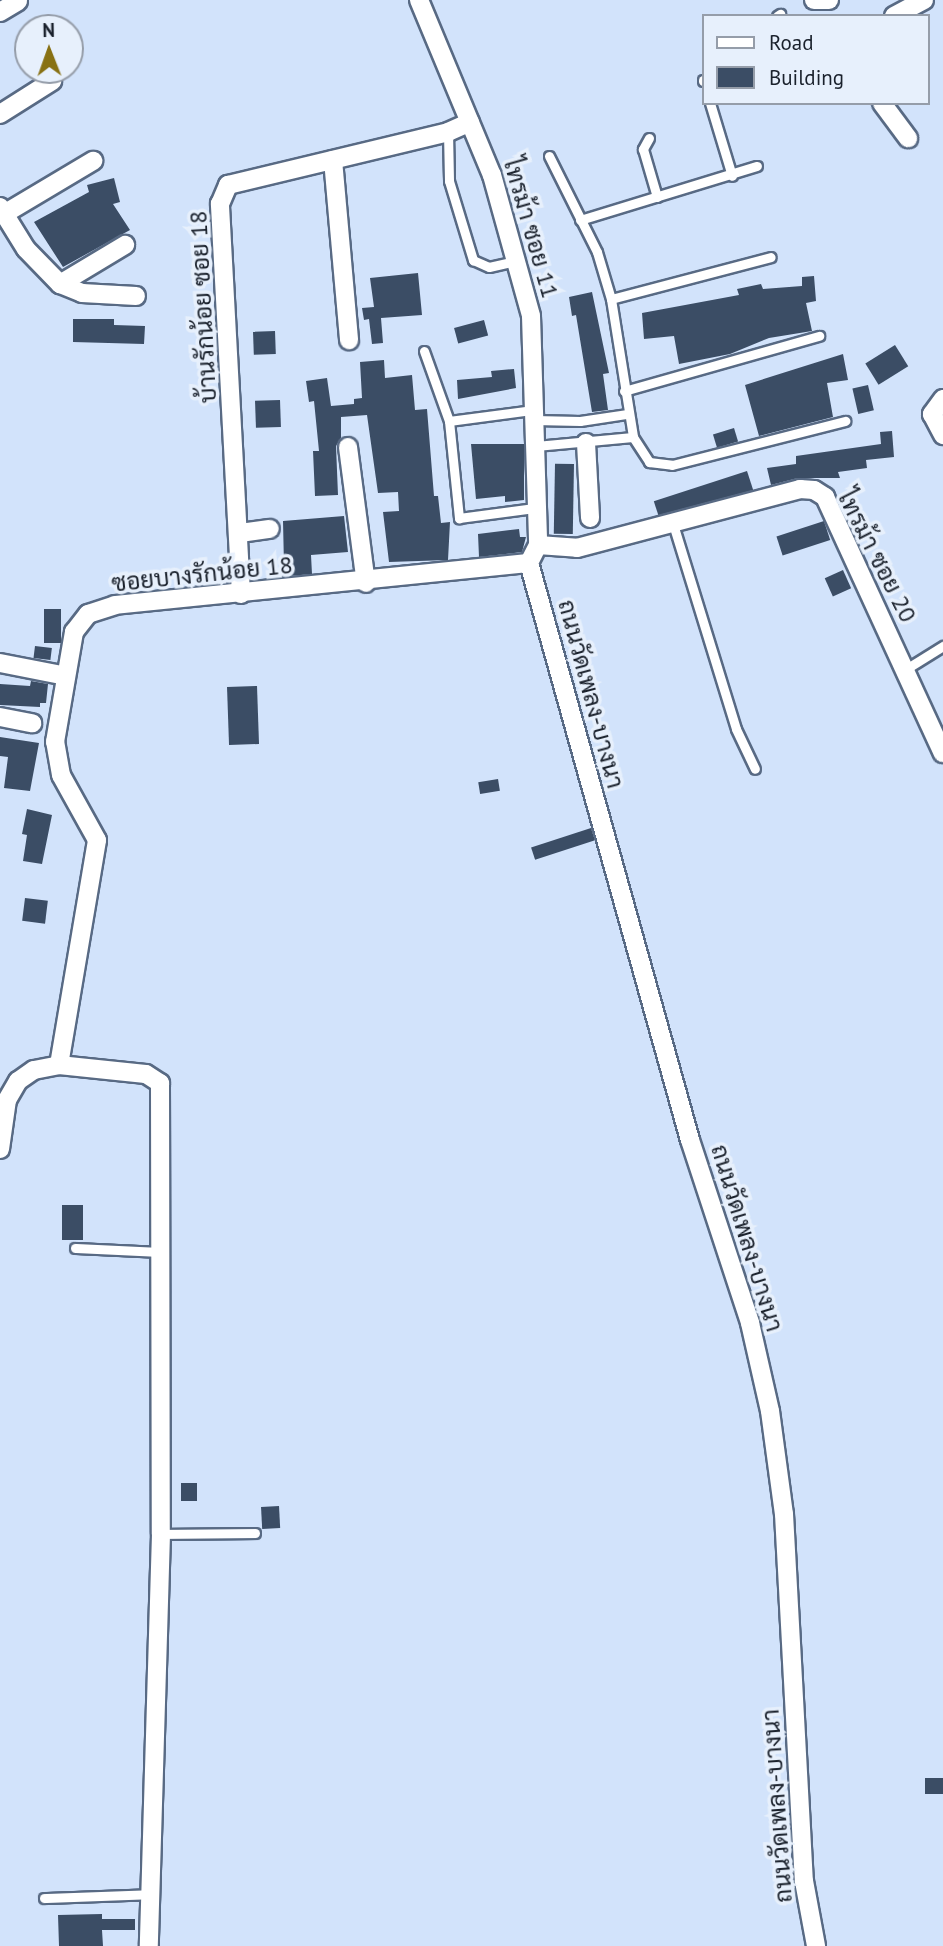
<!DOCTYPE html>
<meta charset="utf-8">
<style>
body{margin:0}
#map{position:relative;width:943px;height:1946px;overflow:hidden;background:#d2e3fb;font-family:"PT Sans",Sarabun,sans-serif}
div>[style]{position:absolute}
.building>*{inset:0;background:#3b4d65;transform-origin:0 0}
.roads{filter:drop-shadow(2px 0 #586a84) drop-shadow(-2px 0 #586a84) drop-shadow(0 2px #586a84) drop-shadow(0 -2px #586a84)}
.service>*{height:9px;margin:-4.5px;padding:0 4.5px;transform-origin:4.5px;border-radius:4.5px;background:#fff}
.minor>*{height:18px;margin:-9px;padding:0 9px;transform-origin:9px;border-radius:9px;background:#fff}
span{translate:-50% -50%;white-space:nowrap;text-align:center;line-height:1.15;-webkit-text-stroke:7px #e7f0fc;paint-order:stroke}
.street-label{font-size:24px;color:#1a212c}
.legend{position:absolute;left:702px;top:14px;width:228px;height:91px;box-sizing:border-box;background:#e7f0fc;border:2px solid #959da9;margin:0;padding:9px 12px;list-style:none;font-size:21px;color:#1a212c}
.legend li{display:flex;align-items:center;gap:14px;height:35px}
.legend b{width:35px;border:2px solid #959da9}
.north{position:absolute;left:14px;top:14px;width:70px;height:70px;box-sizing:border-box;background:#e7f0fc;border:2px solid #959da9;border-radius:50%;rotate:359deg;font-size:19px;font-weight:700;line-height:28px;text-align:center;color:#1a212c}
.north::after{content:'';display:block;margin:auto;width:24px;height:32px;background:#887113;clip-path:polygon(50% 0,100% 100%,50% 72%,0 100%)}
</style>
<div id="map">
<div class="building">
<i style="clip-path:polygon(114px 178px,120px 202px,113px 204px,130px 230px,63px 267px,34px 222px,89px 192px,87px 185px)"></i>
<i style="clip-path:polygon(418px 273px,422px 315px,381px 318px,383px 343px,372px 344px,369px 319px,364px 320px,362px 308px,374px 307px,370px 278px)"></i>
<i style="clip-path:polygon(814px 276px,816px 301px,806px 303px,812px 331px,769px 338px,730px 354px,679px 364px,674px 336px,644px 339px,642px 313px,739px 295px,737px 289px,761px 284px,763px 289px,802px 286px,802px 277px)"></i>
<i style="clip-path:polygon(592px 292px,609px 373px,603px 374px,608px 410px,592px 412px,576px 315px,572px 316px,569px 297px)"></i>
<i style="clip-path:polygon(73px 319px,114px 319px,114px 325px,145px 326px,144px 344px,73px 342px)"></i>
<i style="left:484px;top:320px;width:16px;height:31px;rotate:75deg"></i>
<i style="left:275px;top:331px;width:23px;height:22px;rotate:88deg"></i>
<i style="left:895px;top:345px;width:25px;height:35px;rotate:58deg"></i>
<i style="clip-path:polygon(843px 354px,848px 380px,827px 383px,833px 417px,759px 436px,745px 385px)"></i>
<i style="clip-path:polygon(384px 360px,385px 378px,412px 375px,415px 410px,427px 409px,434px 496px,438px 496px,441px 523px,450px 522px,448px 560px,389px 562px,383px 512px,399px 511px,398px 492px,378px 493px,367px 415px,341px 417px,341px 438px,336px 446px,338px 495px,315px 496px,313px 451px,319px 451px,314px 401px,309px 402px,306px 381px,327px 378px,331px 406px,354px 404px,354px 399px,362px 398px,360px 362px)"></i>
<i style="clip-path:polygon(514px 369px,516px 388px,458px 399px,457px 380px,492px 377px,491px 371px)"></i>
<i style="left:868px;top:385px;width:26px;height:16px;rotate:77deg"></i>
<i style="left:280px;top:400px;width:27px;height:25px;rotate:88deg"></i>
<i style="left:734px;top:428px;width:14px;height:22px;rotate:73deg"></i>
<i style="clip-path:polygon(892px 431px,894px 457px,866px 460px,867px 468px,838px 472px,840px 478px,798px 478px,771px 485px,767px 468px,796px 464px,796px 456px,881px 444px,880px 432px)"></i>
<i style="clip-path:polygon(471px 444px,524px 444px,524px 500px,505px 502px,505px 496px,476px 499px)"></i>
<i style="left:574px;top:464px;width:70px;height:19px;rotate:91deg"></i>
<i style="left:747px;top:471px;width:20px;height:98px;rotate:72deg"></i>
<i style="clip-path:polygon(344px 516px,348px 552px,311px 555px,312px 574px,279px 577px,279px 566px,284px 566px,283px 521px)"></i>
<i style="left:824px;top:521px;width:20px;height:50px;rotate:72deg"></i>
<i style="clip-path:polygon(519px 529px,520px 537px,526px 537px,522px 552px,479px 557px,478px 534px)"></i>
<i style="left:843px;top:570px;width:20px;height:20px;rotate:66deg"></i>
<i style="left:44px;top:609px;width:17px;height:34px"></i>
<i style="left:35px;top:646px;width:17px;height:12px;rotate:7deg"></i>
<i style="clip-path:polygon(31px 681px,48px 684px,46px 703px,40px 703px,40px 707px,0 705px,0 684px,30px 686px)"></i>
<i style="left:257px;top:686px;width:58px;height:30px;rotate:88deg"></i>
<i style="clip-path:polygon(0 737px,39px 743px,30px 791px,4px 788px,8px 757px,0 756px)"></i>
<i style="left:498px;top:779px;width:12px;height:20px;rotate:81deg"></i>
<i style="clip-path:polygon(27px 809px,52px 815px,42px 864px,23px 861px,27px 835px,22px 834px)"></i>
<i style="left:591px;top:828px;width:13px;height:63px;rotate:72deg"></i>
<i style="left:25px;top:898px;width:23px;height:23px;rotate:7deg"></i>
<i style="left:62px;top:1205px;width:21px;height:35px"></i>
<i style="left:181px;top:1483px;width:16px;height:18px"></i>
<i style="left:279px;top:1506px;width:22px;height:18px;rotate:87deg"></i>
<i style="left:943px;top:1778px;width:16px;height:18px;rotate:90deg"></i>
<i style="clip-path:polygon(102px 1914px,102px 1919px,135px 1919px,135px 1930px,102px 1930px,103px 1946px,59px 1946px,58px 1915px)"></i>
</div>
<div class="roads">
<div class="service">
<i style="left:777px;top:16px;width:4px;rotate:-34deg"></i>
<i style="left:703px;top:80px;width:1px;rotate:90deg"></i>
<i style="left:710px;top:103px;width:76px;rotate:73.2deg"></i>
<i style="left:448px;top:132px;width:49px;rotate:88.8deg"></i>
<i style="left:449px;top:181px;width:83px;rotate:73.1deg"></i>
<i style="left:473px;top:260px;width:17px;rotate:24deg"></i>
<i style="left:489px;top:267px;width:31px;rotate:-13deg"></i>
<i style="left:649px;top:138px;width:13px;rotate:119deg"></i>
<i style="left:643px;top:149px;width:50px;rotate:73.7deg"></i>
<i style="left:549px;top:156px;width:107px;rotate:63.4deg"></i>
<i style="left:597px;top:252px;width:49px;rotate:73.4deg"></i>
<i style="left:611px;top:299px;width:140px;rotate:80.9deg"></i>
<i style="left:633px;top:437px;width:30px;rotate:57deg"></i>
<i style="left:649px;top:462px;width:23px;rotate:7deg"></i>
<i style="left:672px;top:465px;width:179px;rotate:-14.3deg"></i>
<i style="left:580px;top:220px;width:185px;rotate:-17deg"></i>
<i style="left:611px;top:299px;width:165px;rotate:-14.7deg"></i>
<i style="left:424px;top:351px;width:74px;rotate:70.3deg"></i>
<i style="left:449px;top:421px;width:98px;rotate:84.1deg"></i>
<i style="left:459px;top:518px;width:76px;rotate:-7.6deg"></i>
<i style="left:624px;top:391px;width:203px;rotate:-15.8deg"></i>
<i style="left:534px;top:420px;width:46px;rotate:1.2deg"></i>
<i style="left:580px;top:421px;width:48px;rotate:-8.5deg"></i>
<i style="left:449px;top:421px;width:85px;rotate:-7.5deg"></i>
<i style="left:536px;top:446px;width:97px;rotate:-5.3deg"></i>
<i style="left:673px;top:524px;width:214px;rotate:72.9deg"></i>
<i style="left:736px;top:729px;width:44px;rotate:64.6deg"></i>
<i style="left:906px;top:669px;width:44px;rotate:-31.9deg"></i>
<i style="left:75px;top:1248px;width:86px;rotate:2.7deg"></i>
<i style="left:161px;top:1534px;width:94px;rotate:-0.6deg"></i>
<i style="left:44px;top:1898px;width:107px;rotate:-2.1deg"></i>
</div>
<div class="minor">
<i style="left:419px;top:0;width:190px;rotate:67.4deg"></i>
<i style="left:492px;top:175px;width:146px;rotate:74.5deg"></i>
<i style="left:531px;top:316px;width:229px;rotate:88.2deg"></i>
<i style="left:538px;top:545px;width:20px;rotate:117deg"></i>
<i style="left:814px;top:0;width:15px"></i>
<i style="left:0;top:12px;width:21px;rotate:-31deg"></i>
<i style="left:894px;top:16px;width:34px;rotate:-28deg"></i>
<i style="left:882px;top:103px;width:44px;rotate:53.4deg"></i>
<i style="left:0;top:114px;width:62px;rotate:-32.4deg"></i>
<i style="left:333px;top:160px;width:181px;rotate:84.9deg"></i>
<i style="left:0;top:207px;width:49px;rotate:58.2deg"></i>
<i style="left:26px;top:249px;width:49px;rotate:45.8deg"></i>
<i style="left:60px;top:284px;width:24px;rotate:22deg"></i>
<i style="left:82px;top:293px;width:54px;rotate:3.2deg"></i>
<i style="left:4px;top:214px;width:104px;rotate:-30.8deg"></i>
<i style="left:60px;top:284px;width:76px;rotate:-31deg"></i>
<i style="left:943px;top:399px;width:19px;rotate:126deg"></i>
<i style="left:932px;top:414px;width:24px;rotate:62deg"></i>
<i style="left:586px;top:443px;width:75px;rotate:86.9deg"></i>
<i style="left:348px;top:447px;width:137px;rotate:82.5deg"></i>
<i style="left:240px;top:533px;width:30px;rotate:-8deg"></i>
<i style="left:538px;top:545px;width:39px;rotate:4deg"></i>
<i style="left:577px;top:548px;width:231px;rotate:-14.8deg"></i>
<i style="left:800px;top:489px;width:14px;rotate:4deg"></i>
<i style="left:814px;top:490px;width:13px;rotate:32deg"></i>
<i style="left:825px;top:497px;width:282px;rotate:65.3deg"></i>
<i style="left:529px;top:563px;width:599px;rotate:74.41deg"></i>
<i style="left:690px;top:1140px;width:193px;rotate:71.8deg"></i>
<i style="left:750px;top:1323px;width:90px;rotate:77.2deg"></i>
<i style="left:770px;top:1411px;width:104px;rotate:82.3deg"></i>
<i style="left:784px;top:1514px;width:368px;rotate:86.9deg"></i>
<i style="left:804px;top:1881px;width:66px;rotate:79.5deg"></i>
<i style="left:241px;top:594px;width:391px;rotate:-93.1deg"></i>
<i style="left:220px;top:204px;width:21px;rotate:-67deg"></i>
<i style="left:228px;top:185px;width:226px;rotate:-13.5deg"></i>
<i style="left:448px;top:132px;width:24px;rotate:-24deg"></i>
<i style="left:0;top:663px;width:67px;rotate:11.1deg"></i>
<i style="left:0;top:717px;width:33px;rotate:11deg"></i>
<i style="left:59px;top:1065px;width:228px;rotate:-80.4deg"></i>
<i style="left:97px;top:840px;width:74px;rotate:-119deg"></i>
<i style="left:61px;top:775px;width:34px;rotate:-100deg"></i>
<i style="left:55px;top:742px;width:112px;rotate:-80.2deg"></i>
<i style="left:74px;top:632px;width:23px;rotate:-52deg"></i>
<i style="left:88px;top:614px;width:28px;rotate:-18deg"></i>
<i style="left:115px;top:605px;width:416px;rotate:-5.8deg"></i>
<i style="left:0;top:1149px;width:49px;rotate:-81.9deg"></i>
<i style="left:7px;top:1100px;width:22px;rotate:-60deg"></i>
<i style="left:18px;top:1081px;width:19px;rotate:-35deg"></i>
<i style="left:34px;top:1070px;width:25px;rotate:-11deg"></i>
<i style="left:59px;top:1065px;width:87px;rotate:5.9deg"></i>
<i style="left:146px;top:1074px;width:17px;rotate:33deg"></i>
<i style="left:160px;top:1083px;width:451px;rotate:89.9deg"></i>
<i style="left:161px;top:1534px;width:412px;rotate:91.7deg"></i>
</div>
</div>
<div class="street-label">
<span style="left:531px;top:228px;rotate:74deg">ไทรม้า ซอย 11</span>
<span style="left:203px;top:307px;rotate:-93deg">บ้านรักน้อย ซอย 18</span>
<span style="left:877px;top:556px;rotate:63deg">ไทรม้า ซอย 20</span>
<span style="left:202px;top:574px;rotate:-6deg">ซอยบางรักน้อย 18</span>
<span style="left:591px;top:694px;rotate:75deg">ถนนวัดเพลง-บางนา</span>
<span style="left:747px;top:1238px;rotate:73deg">ถนนวัดเพลง-บางนา</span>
<span style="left:777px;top:1806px;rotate:-94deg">ถนนวัดเพลง-บางนา</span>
</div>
<ul class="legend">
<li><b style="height:9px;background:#fff"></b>Road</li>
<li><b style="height:19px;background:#3b4d65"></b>Building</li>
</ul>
<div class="north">N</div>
</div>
